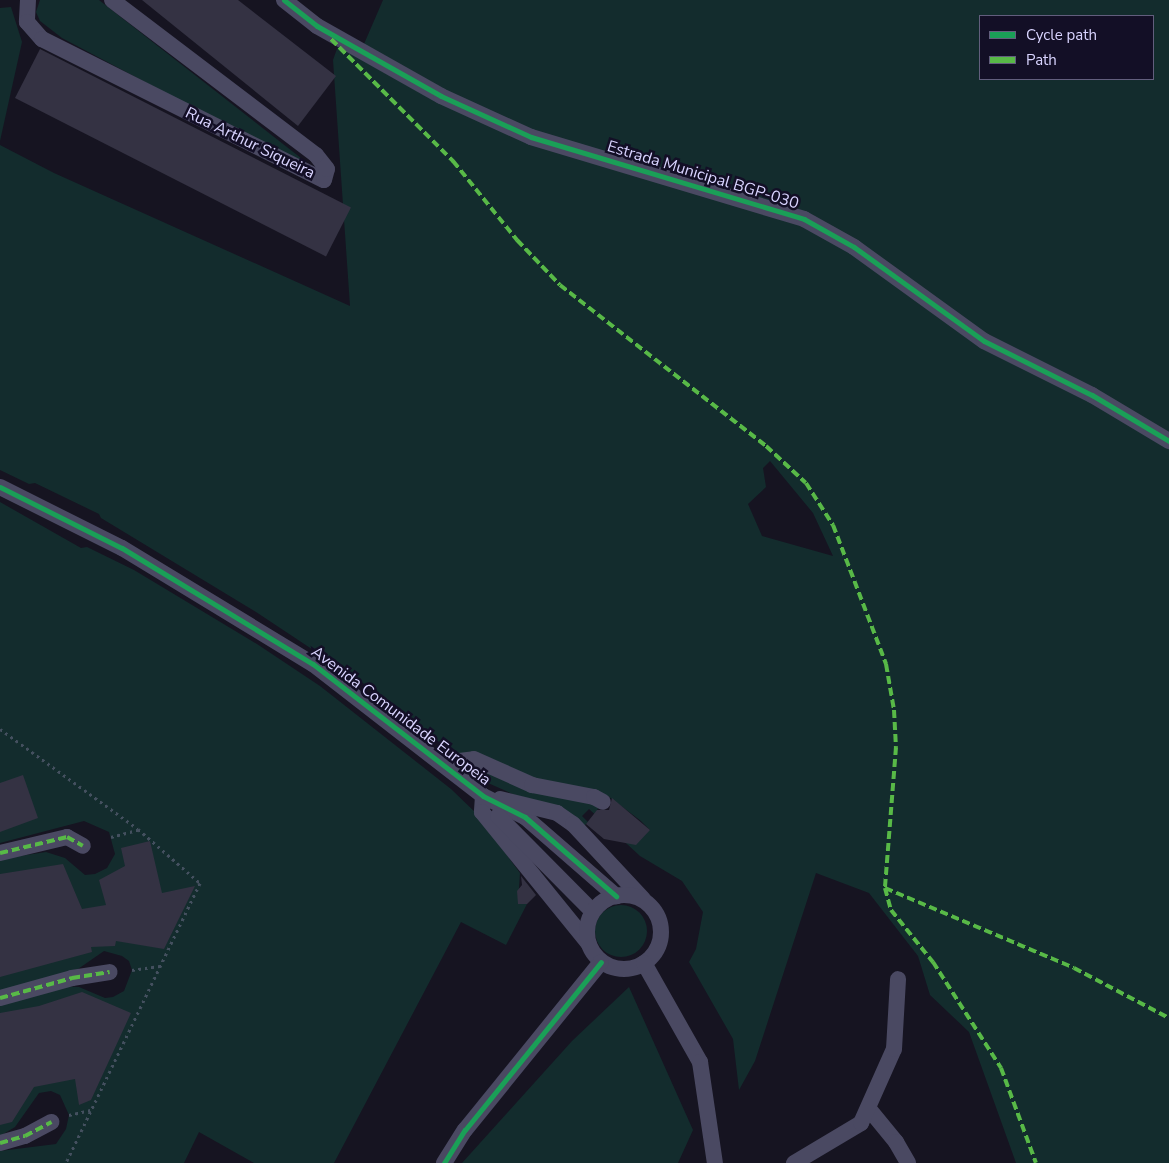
<!DOCTYPE html>
<style>
body{margin:0}
#map{position:relative;width:1169px;height:1163px;overflow:hidden;background:#161421;font-family:"Nunito Sans",sans-serif}
div>[style]{position:absolute}
.green>*{inset:0;background:#132c2d}
.round{border-radius:50%}
.building>*{inset:0;background:#343243;transform-origin:0 0}
.path>*{height:3px;margin-top:-1.5px;transform-origin:0;background:repeating-linear-gradient(90deg,#44505f 0 2.5px,transparent 0 6.5px)}
.minor>*{height:16px;margin:-8px;padding:0 8px;transform-origin:8px;border-radius:8px;background:#4a4962}
.minor>.ring{margin:-8px;padding:0;box-sizing:content-box;background:none;border:16px solid #4a4962;border-radius:50%}
.quiet>*{height:4px;margin-top:-2px;transform-origin:0;background:repeating-linear-gradient(90deg,#58b947 0 8px,transparent 0 12px)}
.cycleway>*{height:5px;margin:-2.5px;padding:0 2.5px;transform-origin:2.5px;border-radius:2.5px;background:#1a9f57}
span{translate:-50% -50%;white-space:nowrap;text-align:center;line-height:1.15;-webkit-text-stroke:5px #130f26;paint-order:stroke}
.street-label{font-size:16px;color:#d9d4ff}
.legend{position:absolute;left:979px;top:15px;width:175px;height:65px;box-sizing:border-box;background:#130f26;border:1px solid #625e7d;margin:0;padding:6px 9px;list-style:none;font-size:15px;color:#d9d4ff}
.legend li{display:flex;align-items:center;gap:10px;height:25px}
.legend b{width:25px;border:1px solid #625e7d}
</style>
<div id="map">
<div class="green">
<i style="clip-path:polygon(40px 0,99px 0,306px 162px,300px 164px,62px 38px,40px 21px,36px 12px)"></i>
<i style="clip-path:polygon(evenodd,383px 0,1169px 0,1169px 1163px,1016px 1163px,969px 1032px,930px 995px,918px 956px,869px 893px,816px 873px,755px 1061px,739px 1090px,733px 1039px,689px 962px,696px 949px,703px 912px,682px 881px,640px 856px,589px 809px,582px 816px,588px 822px,584px 826px,488px 783px,366px 685px,256px 612px,101px 518px,99px 514px,35px 483px,29px 484px,0 470px,0 145px,54px 173px,350px 306px,333px 60px,343px 32px,364px 44px,383px 0,980px 16px,1153px 16px,1153px 79px,980px 79px,980px 16px,383px 0,770px 461px,813px 513px,833px 556px,762px 536px,748px 504px,766px 487px,763px 468px,770px 461px,383px 0,608px 796px,641px 821px,650px 830px,629px 833px,597px 810px,608px 796px)"></i>
<i style="clip-path:polygon(11px 7px,22px 42px,0 141px,0 8px)"></i>
<i style="clip-path:polygon(0 502px,81px 548px,87px 547px,134px 570px,257px 644px,320px 686px,451px 789px,476px 813px,520px 873px,518px 904px,527px 904px,506px 945px,461px 922px,334px 1163px,254px 1163px,199px 1132px,184px 1163px,0 1163px,0 1151px,56px 1144px,66px 1129px,69px 1115px,60px 1095px,51px 1091px,39px 1093px,15px 1127px,0 1136px,0 1005px,62px 986px,79px 987px,105px 998px,113px 997px,124px 991px,132px 970px,129px 961px,122px 956px,104px 951px,78px 969px,0 991px,0 859px,46px 852px,65px 858px,85px 875px,95px 874px,107px 868px,115px 854px,109px 832px,84px 821px,0 843px)"></i>
<i class="round" style="left:595px;top:905px;width:52px;height:52px"></i>
<i style="clip-path:polygon(629px 987px,693px 1130px,678px 1163px,462px 1163px,572px 1041px)"></i>
</div>
<div class="building">
<i style="clip-path:polygon(142px 0,238px 0,336px 76px,298px 126px)"></i>
<i style="left:40px;top:49px;width:349px;height:55px;rotate:27deg"></i>
<i style="clip-path:polygon(23px 775px,38px 818px,0 832px,0 783px)"></i>
<i style="clip-path:polygon(612px 798px,650px 830px,636px 845px,604px 839px,586px 824px,597px 810px,609px 810px)"></i>
<i style="clip-path:polygon(150px 841px,162px 893px,195px 886px,164px 949px,116px 941px,115px 946px,91px 947px,92px 952px,0 977px,0 874px,63px 864px,82px 909px,106px 905px,99px 880px,125px 866px,121px 848px)"></i>
<i style="clip-path:polygon(521px 876px,536px 895px,527px 904px,518px 904px,517px 891px,522px 885px)"></i>
<i style="clip-path:polygon(82px 992px,131px 1013px,91px 1100px,79px 1105px,75px 1079px,34px 1087px,12px 1122px,0 1125px,0 1013px,39px 1006px)"></i>
</div>
<div class="path">
<i style="left:0;top:729px;width:170px;rotate:35.9deg"></i>
<i style="left:138px;top:829px;width:82px;rotate:41.1deg"></i>
<i style="left:200px;top:883px;width:310px;rotate:115.6deg"></i>
<i style="left:111px;top:837px;width:28px;rotate:-15deg"></i>
<i style="left:132px;top:970px;width:28px;rotate:-8deg"></i>
<i style="left:69px;top:1115px;width:22px;rotate:-13deg"></i>
</div>
<div class="minor">
<i style="left:28px;top:0;width:22px;rotate:93deg"></i>
<i style="left:27px;top:22px;width:23px;rotate:49deg"></i>
<i style="left:42px;top:39px;width:315px;rotate:26.6deg"></i>
<i style="left:324px;top:180px;width:11px;rotate:-75deg"></i>
<i style="left:327px;top:169px;width:18px;rotate:-128deg"></i>
<i style="left:316px;top:155px;width:256px;rotate:-142.8deg"></i>
<i style="left:284px;top:0;width:42px;rotate:38.2deg"></i>
<i style="left:317px;top:26px;width:142px;rotate:29.4deg"></i>
<i style="left:441px;top:96px;width:99px;rotate:24.5deg"></i>
<i style="left:531px;top:137px;width:285px;rotate:16.7deg"></i>
<i style="left:804px;top:219px;width:57px;rotate:29.2deg"></i>
<i style="left:854px;top:247px;width:160px;rotate:35.9deg"></i>
<i style="left:984px;top:341px;width:121px;rotate:26.6deg"></i>
<i style="left:1092px;top:395px;width:90px;rotate:30.9deg"></i>
<i style="left:0;top:487px;width:136px;rotate:26.6deg"></i>
<i style="left:122px;top:548px;width:223px;rotate:31.3deg"></i>
<i style="left:313px;top:664px;width:215px;rotate:37.8deg"></i>
<i style="left:483px;top:796px;width:47px;rotate:26.6deg"></i>
<i style="left:525px;top:817px;width:121px;rotate:41deg"></i>
<i style="left:443px;top:763px;width:31px;rotate:-7deg"></i>
<i style="left:474px;top:759px;width:64px;rotate:24.1deg"></i>
<i style="left:532px;top:785px;width:63px;rotate:11deg"></i>
<i style="left:594px;top:797px;width:10px;rotate:29deg"></i>
<i style="left:483px;top:796px;width:16px;rotate:94deg"></i>
<i style="left:482px;top:812px;width:169px;rotate:51deg"></i>
<i style="left:500px;top:799px;width:59px;rotate:13.8deg"></i>
<i style="left:557px;top:813px;width:19px;rotate:35deg"></i>
<i style="left:573px;top:824px;width:103px;rotate:47deg"></i>
<i style="left:498px;top:816px;width:134px;rotate:45.3deg"></i>
<i style="left:0;top:853px;width:69px;rotate:-13.4deg"></i>
<i style="left:67px;top:837px;width:18px;rotate:29deg"></i>
<i class="ring" style="left:587px;top:895px;width:58px;height:58px"></i>
<i style="left:644px;top:963px;width:114px;rotate:60.5deg"></i>
<i style="left:700px;top:1062px;width:102px;rotate:81.6deg"></i>
<i style="left:0;top:998px;width:75px;rotate:-15.5deg"></i>
<i style="left:72px;top:978px;width:38px;rotate:-9deg"></i>
<i style="left:869px;top:1109px;width:43px;rotate:50.7deg"></i>
<i style="left:896px;top:1142px;width:24px;rotate:60deg"></i>
<i style="left:0;top:1143px;width:26px;rotate:-16deg"></i>
<i style="left:25px;top:1136px;width:30px;rotate:-28deg"></i>
<i style="left:444px;top:1163px;width:39px;rotate:-58deg"></i>
<i style="left:465px;top:1130px;width:216px;rotate:-51deg"></i>
<i style="left:794px;top:1163px;width:78px;rotate:-30.8deg"></i>
<i style="left:861px;top:1123px;width:81px;rotate:-66deg"></i>
<i style="left:894px;top:1049px;width:70px;rotate:-86.7deg"></i>
</div>
<div class="quiet">
<i style="left:331px;top:39px;width:173px;rotate:45deg"></i>
<i style="left:453px;top:161px;width:102px;rotate:51deg"></i>
<i style="left:517px;top:240px;width:62px;rotate:46.3deg"></i>
<i style="left:560px;top:285px;width:261px;rotate:38deg"></i>
<i style="left:766px;top:446px;width:54px;rotate:42.8deg"></i>
<i style="left:806px;top:483px;width:50px;rotate:57.3deg"></i>
<i style="left:833px;top:525px;width:149px;rotate:69.1deg"></i>
<i style="left:886px;top:664px;width:47px;rotate:80.1deg"></i>
<i style="left:894px;top:710px;width:37px;rotate:87deg"></i>
<i style="left:896px;top:747px;width:141px;rotate:94.5deg"></i>
<i style="left:885px;top:888px;width:23px;rotate:75deg"></i>
<i style="left:891px;top:910px;width:67px;rotate:51.1deg"></i>
<i style="left:933px;top:962px;width:126px;rotate:57.3deg"></i>
<i style="left:1001px;top:1068px;width:101px;rotate:69.8deg"></i>
<i style="left:0;top:853px;width:69px;rotate:-13.4deg"></i>
<i style="left:67px;top:837px;width:18px;rotate:29deg"></i>
<i style="left:885px;top:888px;width:205px;rotate:22.9deg"></i>
<i style="left:1074px;top:968px;width:107px;rotate:27.8deg"></i>
<i style="left:0;top:998px;width:75px;rotate:-15.5deg"></i>
<i style="left:72px;top:978px;width:38px;rotate:-9deg"></i>
<i style="left:0;top:1143px;width:26px;rotate:-16deg"></i>
<i style="left:25px;top:1136px;width:30px;rotate:-28deg"></i>
</div>
<div class="cycleway">
<i style="left:284px;top:0;width:42px;rotate:38.2deg"></i>
<i style="left:317px;top:26px;width:142px;rotate:29.4deg"></i>
<i style="left:441px;top:96px;width:99px;rotate:24.5deg"></i>
<i style="left:531px;top:137px;width:285px;rotate:16.7deg"></i>
<i style="left:804px;top:219px;width:57px;rotate:29.2deg"></i>
<i style="left:854px;top:247px;width:160px;rotate:35.9deg"></i>
<i style="left:984px;top:341px;width:121px;rotate:26.6deg"></i>
<i style="left:1092px;top:395px;width:90px;rotate:30.9deg"></i>
<i style="left:0;top:487px;width:136px;rotate:26.6deg"></i>
<i style="left:122px;top:548px;width:223px;rotate:31.3deg"></i>
<i style="left:313px;top:664px;width:215px;rotate:37.8deg"></i>
<i style="left:483px;top:796px;width:47px;rotate:26.6deg"></i>
<i style="left:525px;top:817px;width:121px;rotate:41deg"></i>
<i style="left:444px;top:1163px;width:39px;rotate:-58deg"></i>
<i style="left:465px;top:1130px;width:216px;rotate:-51deg"></i>
</div>
<div class="street-label">
<span style="left:250px;top:143px;rotate:26deg">Rua Arthur Siqueira</span>
<span style="left:703px;top:175px;rotate:17deg">Estrada Municipal BGP-030</span>
<span style="left:401px;top:716px;rotate:37deg">Avenida Comunidade Europeia</span>
</div>
<ul class="legend">
<li><b style="height:6px;background:#1a9f57"></b>Cycle path</li>
<li><b style="height:6px;background:#58b947"></b>Path</li>
</ul>
</div>
